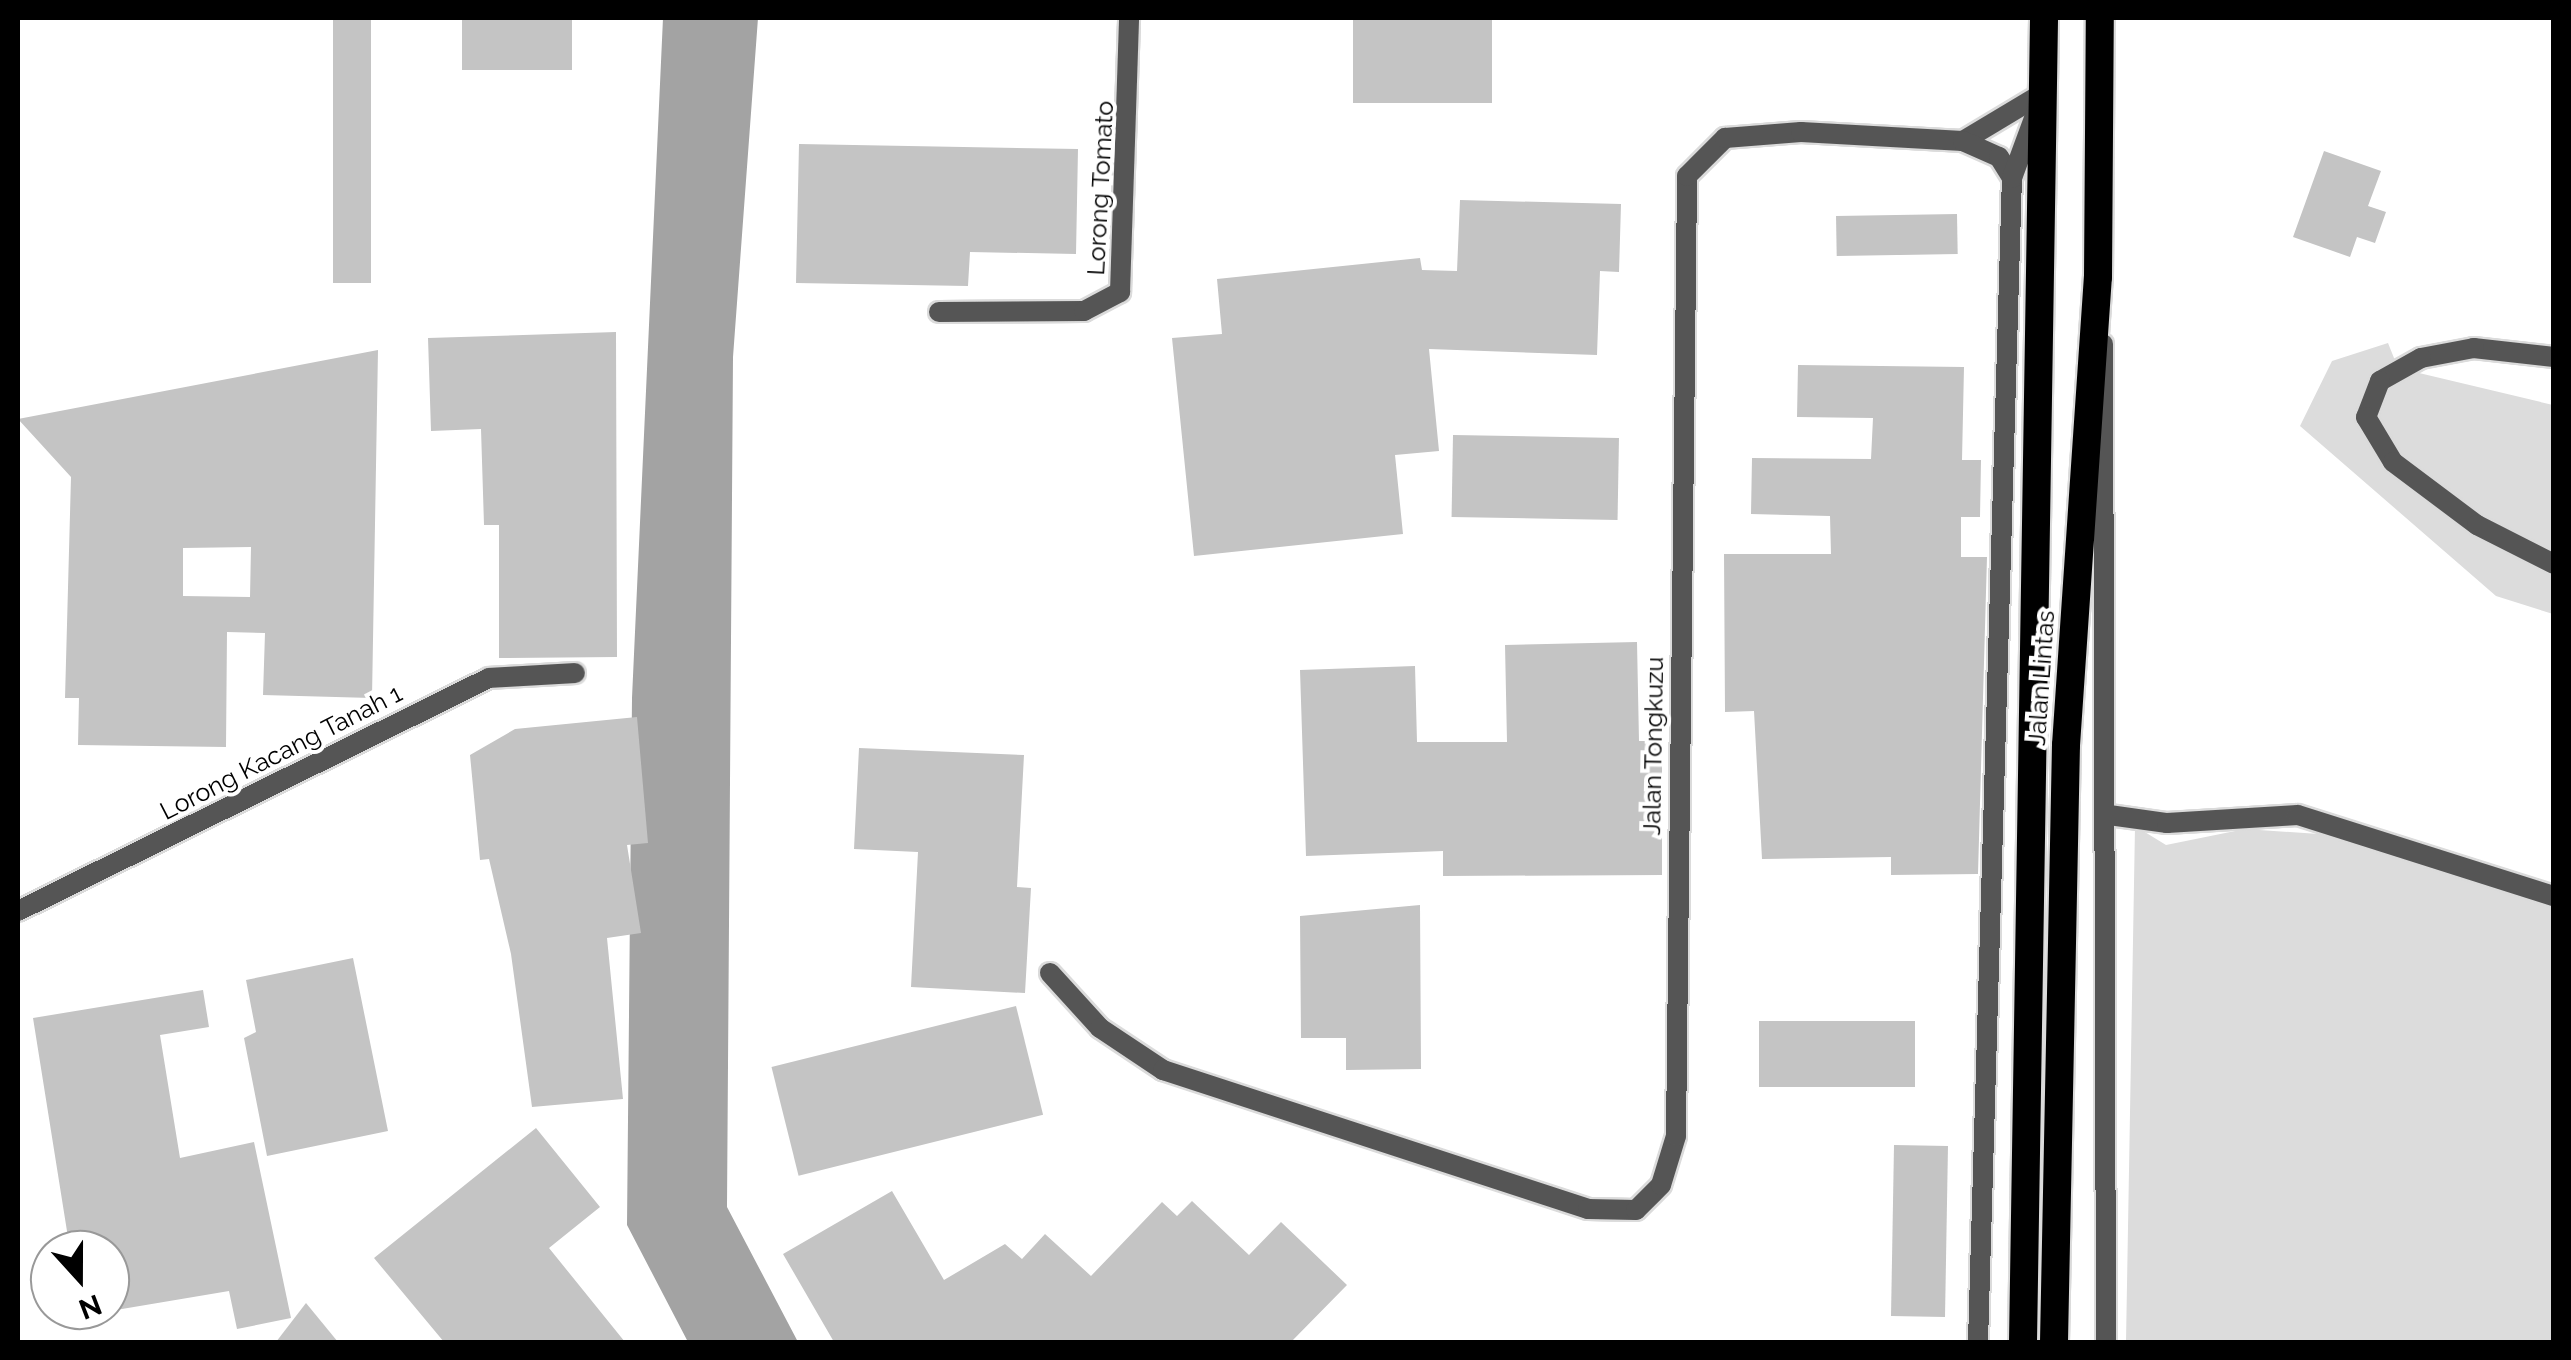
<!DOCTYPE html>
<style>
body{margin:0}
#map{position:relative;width:2571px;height:1360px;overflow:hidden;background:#fff;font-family:Raleway,sans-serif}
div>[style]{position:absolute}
.green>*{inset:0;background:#dcdcdc}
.water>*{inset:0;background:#a3a3a3}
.building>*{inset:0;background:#c4c4c4;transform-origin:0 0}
.roads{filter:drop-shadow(2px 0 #dbdbdb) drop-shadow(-2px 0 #dbdbdb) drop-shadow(0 2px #dbdbdb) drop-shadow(0 -2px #dbdbdb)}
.minor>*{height:20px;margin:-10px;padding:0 10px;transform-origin:10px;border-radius:10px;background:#555}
.tertiary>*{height:20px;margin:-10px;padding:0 10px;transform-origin:10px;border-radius:10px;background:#555}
.trunk>*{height:28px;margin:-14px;padding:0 14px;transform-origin:14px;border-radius:14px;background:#000}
span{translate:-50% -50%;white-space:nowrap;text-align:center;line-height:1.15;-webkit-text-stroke:8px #fff;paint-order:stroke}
.street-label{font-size:25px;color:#000}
.frame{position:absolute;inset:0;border:20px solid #000;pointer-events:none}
.north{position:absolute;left:30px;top:1230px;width:100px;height:100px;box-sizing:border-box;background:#fff;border:2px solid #999;border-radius:50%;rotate:159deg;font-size:28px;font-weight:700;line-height:40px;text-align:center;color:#000}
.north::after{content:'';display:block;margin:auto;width:35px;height:45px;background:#000;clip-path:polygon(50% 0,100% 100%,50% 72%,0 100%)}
</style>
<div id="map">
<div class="green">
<i style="clip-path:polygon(2388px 343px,2398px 368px,2553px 405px,2553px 614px,2496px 596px,2300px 426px,2332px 361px)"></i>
<i style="clip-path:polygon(2135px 826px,2166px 845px,2245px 829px,2319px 834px,2553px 908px,2553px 1342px,2126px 1342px)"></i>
</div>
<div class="water">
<i style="clip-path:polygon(663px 18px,758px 18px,733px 357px,727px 1207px,798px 1342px,688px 1342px,627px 1225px,632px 698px)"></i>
</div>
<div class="building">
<i style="left:333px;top:18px;width:38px;height:265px"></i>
<i style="left:462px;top:18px;width:110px;height:52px"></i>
<i style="left:1353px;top:18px;width:139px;height:85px"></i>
<i style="clip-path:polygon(799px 144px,1078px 149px,1076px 254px,970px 252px,968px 286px,796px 283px)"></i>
<i style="clip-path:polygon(2324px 151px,2381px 171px,2368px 206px,2386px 212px,2375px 243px,2357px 237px,2350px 257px,2293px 237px)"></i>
<i style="clip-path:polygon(1460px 200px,1621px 204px,1619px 272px,1600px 271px,1597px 355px,1429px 349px,1439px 451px,1395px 455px,1403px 534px,1194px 556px,1172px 338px,1222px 334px,1217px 279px,1420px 258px,1422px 270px,1457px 271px)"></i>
<i style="left:1957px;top:214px;width:40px;height:121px;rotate:89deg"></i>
<i style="clip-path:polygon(616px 332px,617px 657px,499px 658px,499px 525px,484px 525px,481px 429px,431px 431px,428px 338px)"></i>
<i style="clip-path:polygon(evenodd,378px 350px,372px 698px,263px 695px,265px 633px,227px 632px,226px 747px,78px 745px,79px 698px,65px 698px,71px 477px,18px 419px,378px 350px,251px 547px,250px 597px,183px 596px,183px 548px,251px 547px)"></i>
<i style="clip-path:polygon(1798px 365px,1964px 367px,1962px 460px,1981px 460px,1980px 517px,1961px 517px,1961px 557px,1987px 557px,1978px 874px,1891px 875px,1891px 857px,1762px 859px,1754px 711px,1725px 712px,1724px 554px,1831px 554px,1830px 516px,1751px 514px,1752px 458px,1871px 459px,1873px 418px,1797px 417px)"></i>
<i style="left:1453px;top:435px;width:166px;height:82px;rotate:1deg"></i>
<i style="clip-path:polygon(1637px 642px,1639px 741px,1662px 741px,1662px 875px,1443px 876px,1443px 851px,1306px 856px,1300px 670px,1415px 666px,1417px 742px,1507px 742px,1505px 645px)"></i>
<i style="clip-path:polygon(637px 717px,648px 843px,627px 845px,641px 933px,607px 938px,623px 1099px,532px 1107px,511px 954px,489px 859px,480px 860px,470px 755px,515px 729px)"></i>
<i style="clip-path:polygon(859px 748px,1024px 755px,1017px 887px,1031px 888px,1025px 993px,911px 987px,918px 852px,854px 849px)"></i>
<i style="clip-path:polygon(1420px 905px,1421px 1069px,1346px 1070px,1346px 1038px,1301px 1038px,1300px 916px)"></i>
<i style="clip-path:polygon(353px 958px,388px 1131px,267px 1156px,244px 1038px,256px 1032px,246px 980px)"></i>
<i style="clip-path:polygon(203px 990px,209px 1027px,160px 1035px,180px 1158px,254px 1142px,291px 1318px,237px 1329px,229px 1291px,110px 1311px,110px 1250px,70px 1250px,33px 1018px)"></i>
<i style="left:1016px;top:1006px;width:112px;height:252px;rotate:76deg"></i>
<i style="left:1915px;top:1021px;width:66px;height:156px;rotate:90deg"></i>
<i style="clip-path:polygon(536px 1128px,600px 1207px,549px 1248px,625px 1342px,444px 1342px,374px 1258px)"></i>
<i style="left:1894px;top:1145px;width:54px;height:171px;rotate:1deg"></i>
<i style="clip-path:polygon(892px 1191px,944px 1280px,1005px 1244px,1022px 1259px,1045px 1234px,1091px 1276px,1162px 1202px,1177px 1216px,1192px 1201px,1249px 1255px,1281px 1222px,1347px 1285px,1291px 1342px,834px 1342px,783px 1254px)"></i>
<i style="clip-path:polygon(306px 1303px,338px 1342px,276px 1342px)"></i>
</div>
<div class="roads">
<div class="minor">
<i style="left:1963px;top:141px;width:93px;rotate:-31deg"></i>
<i style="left:939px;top:312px;width:145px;rotate:-0.4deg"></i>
<i style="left:1084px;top:311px;width:41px;rotate:-27.8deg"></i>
<i style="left:1120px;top:292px;width:274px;rotate:-88.1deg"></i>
<i style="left:2554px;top:357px;width:81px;rotate:-173.6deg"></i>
<i style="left:2474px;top:348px;width:54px;rotate:169.3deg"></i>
<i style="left:2421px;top:358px;width:47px;rotate:150.7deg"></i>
<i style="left:2380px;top:381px;width:39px;rotate:111deg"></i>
<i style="left:2366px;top:417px;width:52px;rotate:59deg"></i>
<i style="left:2393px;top:462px;width:105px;rotate:36.9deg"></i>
<i style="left:2477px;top:525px;width:86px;rotate:26.9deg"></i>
<i style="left:2109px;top:815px;width:59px;rotate:7.9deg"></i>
<i style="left:2167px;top:823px;width:131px;rotate:-3.5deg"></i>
<i style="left:2298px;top:815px;width:269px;rotate:17.6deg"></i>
<i style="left:18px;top:911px;width:525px;rotate:-26.32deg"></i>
<i style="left:489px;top:678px;width:86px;rotate:-3.3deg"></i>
<i style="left:1050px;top:973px;width:74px;rotate:47.7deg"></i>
<i style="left:1100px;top:1028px;width:76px;rotate:33.7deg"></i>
<i style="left:1163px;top:1070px;width:447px;rotate:18.1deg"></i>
<i style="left:1588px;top:1209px;width:48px;rotate:1.2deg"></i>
<i style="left:1636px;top:1210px;width:35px;rotate:-45deg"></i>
<i style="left:1661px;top:1185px;width:51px;rotate:-73deg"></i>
<i style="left:1676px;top:1136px;width:960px;rotate:-89.34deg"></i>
<i style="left:1687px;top:176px;width:54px;rotate:-45deg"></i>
<i style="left:1725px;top:138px;width:76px;rotate:-4.5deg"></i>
<i style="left:1801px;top:132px;width:162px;rotate:3.2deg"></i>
<i style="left:1963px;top:141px;width:39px;rotate:24deg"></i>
<i style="left:1999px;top:157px;width:25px;rotate:58deg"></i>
</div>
<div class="tertiary">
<i style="left:2103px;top:344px;width:998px;rotate:89.83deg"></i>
<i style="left:1978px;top:1342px;width:1164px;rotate:-88.33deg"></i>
<i style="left:2012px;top:178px;width:72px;rotate:-69.8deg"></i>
</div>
<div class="trunk">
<i style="left:2023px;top:1342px;width:1324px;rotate:-89.09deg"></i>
<i style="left:2054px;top:1342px;width:597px;rotate:-88.85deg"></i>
<i style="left:2066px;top:745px;width:469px;rotate:-86.1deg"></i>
<i style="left:2098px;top:277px;width:259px;rotate:-89.6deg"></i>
</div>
</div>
<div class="street-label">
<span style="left:1100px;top:188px;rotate:-87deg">Lorong Tomato</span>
<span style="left:2041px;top:678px;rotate:-86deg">Jalan Lintas</span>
<span style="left:1653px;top:746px;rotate:-89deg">Jalan Tongkuzu</span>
<span style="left:281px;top:752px;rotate:-27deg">Lorong Kacang Tanah 1</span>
</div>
<div class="frame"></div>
<div class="north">N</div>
</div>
